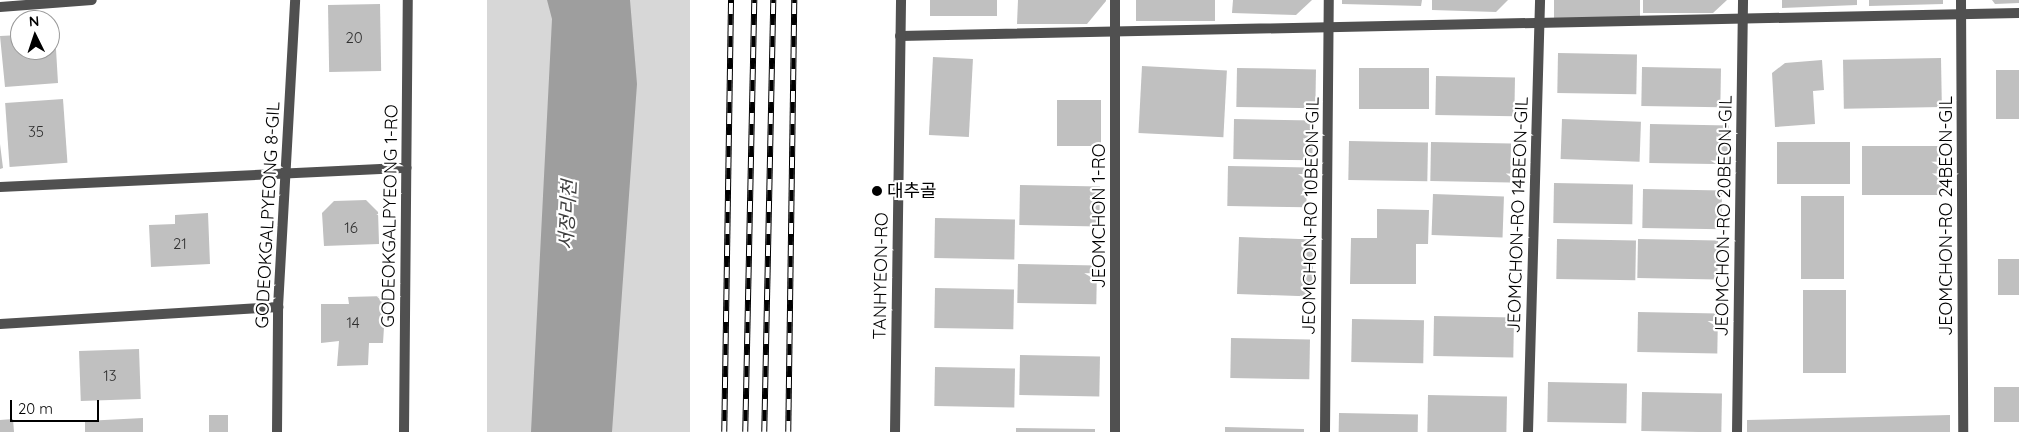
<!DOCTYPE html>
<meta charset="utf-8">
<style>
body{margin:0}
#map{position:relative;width:2019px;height:432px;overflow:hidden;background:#fff;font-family:Quicksand,"Noto Sans KR",sans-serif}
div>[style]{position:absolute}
.green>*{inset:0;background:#d7d7d7;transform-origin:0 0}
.water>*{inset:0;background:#9e9e9e}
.building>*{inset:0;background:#c0c0c0;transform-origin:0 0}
.minor>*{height:10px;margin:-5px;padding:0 5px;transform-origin:5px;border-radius:5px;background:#505050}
.tertiary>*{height:10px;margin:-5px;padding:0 5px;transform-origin:5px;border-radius:5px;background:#505050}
.rail>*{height:5.5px;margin-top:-2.75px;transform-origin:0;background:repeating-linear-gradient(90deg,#fff 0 11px,#000 0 22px);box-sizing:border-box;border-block:1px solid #000}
.dots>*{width:14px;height:14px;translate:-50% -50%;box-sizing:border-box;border:2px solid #fff;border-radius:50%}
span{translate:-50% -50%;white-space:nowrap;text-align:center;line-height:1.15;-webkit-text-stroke:4.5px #fff;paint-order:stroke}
.number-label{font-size:15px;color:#303030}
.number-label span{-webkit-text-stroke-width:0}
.poi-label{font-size:18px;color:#000}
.left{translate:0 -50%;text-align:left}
.street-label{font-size:18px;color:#000}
.water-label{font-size:19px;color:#3f3f3f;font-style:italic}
.north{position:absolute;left:10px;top:10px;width:50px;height:50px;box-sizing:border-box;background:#fff;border:1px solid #999;border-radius:50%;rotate:356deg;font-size:14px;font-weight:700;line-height:20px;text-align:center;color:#000}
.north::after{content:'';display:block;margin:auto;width:18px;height:22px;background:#000;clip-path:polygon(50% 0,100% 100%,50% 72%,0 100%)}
.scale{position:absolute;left:10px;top:400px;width:89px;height:22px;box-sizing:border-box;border:2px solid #000;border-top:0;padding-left:6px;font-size:15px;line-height:18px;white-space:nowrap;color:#000;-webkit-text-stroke:4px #fff;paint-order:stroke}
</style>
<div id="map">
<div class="green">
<i style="left:487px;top:0;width:203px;height:432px"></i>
</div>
<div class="water">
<i style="clip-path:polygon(547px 0,630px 0,637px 84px,612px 432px,531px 432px,552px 19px)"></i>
</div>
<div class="building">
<i style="left:930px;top:0;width:67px;height:16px"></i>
<i style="clip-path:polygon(1018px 0,1106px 0,1106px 1px,1087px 24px,1017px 24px)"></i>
<i style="left:1136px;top:0;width:79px;height:21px"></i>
<i style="clip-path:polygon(1233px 0,1312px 0,1296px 15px,1232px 13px)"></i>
<i style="clip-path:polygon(1342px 0,1422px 0,1421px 6px,1342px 4px)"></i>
<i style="clip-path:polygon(1432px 0,1508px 0,1496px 12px,1432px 10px)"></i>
<i style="left:1554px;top:0;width:86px;height:19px"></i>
<i style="clip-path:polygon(1643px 0,1727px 0,1713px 13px,1643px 13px)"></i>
<i style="clip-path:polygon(1782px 0,1857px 0,1857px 5px,1782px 8px)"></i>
<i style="clip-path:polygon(1869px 0,1943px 0,1943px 4px,1869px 6px)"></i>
<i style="clip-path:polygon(1992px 0,2019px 0,2019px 3px,1995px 4px)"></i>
<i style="left:380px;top:4px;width:67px;height:52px;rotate:89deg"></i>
<i style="clip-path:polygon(50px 32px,55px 32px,58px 83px,5px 87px,0 36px,20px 35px,20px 50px,50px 50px)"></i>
<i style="left:1558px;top:53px;width:79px;height:40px;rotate:1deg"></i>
<i style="left:933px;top:57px;width:40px;height:78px;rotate:3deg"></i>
<i style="left:1941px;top:58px;width:49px;height:98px;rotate:89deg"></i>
<i style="clip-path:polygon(1822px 60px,1824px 90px,1813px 91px,1815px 124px,1775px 127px,1772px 73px,1785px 63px)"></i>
<i style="left:1142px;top:66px;width:85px;height:67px;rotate:3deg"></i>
<i style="left:1642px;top:67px;width:79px;height:39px;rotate:1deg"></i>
<i style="left:1237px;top:68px;width:79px;height:39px;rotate:1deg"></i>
<i style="left:1429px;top:68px;width:41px;height:70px;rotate:90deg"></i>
<i style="left:1996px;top:70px;width:23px;height:49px"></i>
<i style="left:1436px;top:76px;width:79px;height:39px;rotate:1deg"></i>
<i style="left:63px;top:99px;width:64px;height:58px;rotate:86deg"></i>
<i style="left:1057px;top:100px;width:44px;height:46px"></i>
<i style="left:1234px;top:119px;width:79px;height:40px;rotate:1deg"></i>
<i style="left:1562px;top:119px;width:79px;height:40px;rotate:2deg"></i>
<i style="left:1650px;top:124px;width:79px;height:39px;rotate:1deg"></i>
<i style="left:1349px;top:141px;width:79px;height:39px;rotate:1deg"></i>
<i style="left:1431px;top:142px;width:80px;height:39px;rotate:1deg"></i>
<i style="left:1850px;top:142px;width:42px;height:73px;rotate:90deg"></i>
<i style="clip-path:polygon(0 144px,3px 168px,0 169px)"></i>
<i style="left:1862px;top:146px;width:80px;height:49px"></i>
<i style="left:1228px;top:166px;width:79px;height:40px;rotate:1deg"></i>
<i style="left:1554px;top:183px;width:79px;height:40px;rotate:1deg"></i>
<i style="left:1020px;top:185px;width:80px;height:40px;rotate:1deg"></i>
<i style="left:1643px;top:189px;width:79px;height:39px;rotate:1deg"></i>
<i style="left:1433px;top:194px;width:71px;height:41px;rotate:2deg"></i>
<i style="left:1801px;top:196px;width:43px;height:83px"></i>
<i style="clip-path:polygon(366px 200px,378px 212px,379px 244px,324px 246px,322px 213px,334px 201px)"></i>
<i style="clip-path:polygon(1377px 209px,1429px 210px,1428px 244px,1416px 244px,1416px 284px,1350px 284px,1351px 238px,1377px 238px)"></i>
<i style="clip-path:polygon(208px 213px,210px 264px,151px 267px,149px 225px,175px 224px,175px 215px)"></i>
<i style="left:935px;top:218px;width:80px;height:40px;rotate:1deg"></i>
<i style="left:1239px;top:237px;width:75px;height:57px;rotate:2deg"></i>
<i style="left:1557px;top:239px;width:79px;height:40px;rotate:1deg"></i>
<i style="left:1638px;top:239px;width:80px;height:39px;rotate:1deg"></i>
<i style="left:1998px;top:259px;width:21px;height:36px"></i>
<i style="left:1018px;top:264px;width:79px;height:39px;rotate:1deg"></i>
<i style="left:935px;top:288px;width:79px;height:40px;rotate:1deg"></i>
<i style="left:1803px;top:290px;width:43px;height:83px"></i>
<i style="clip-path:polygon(386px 296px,383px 343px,369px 343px,368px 365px,337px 366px,339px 341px,321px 343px,321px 304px,349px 304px,348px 297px)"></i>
<i style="left:1638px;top:312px;width:80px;height:40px;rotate:1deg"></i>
<i style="left:1434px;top:316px;width:80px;height:40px;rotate:1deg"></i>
<i style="left:1352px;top:319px;width:72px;height:43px;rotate:1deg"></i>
<i style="left:1231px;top:338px;width:79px;height:40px;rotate:1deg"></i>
<i style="left:139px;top:349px;width:50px;height:60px;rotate:88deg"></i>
<i style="left:1020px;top:355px;width:80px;height:40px;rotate:1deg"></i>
<i style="left:935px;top:367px;width:80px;height:39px;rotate:1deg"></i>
<i style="left:1548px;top:382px;width:79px;height:40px;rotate:1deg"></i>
<i style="left:1994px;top:387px;width:25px;height:35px"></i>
<i style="left:1642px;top:392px;width:80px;height:39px;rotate:1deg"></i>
<i style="left:1428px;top:395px;width:79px;height:37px;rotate:1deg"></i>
<i style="left:1339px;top:413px;width:79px;height:19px;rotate:1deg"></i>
<i style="left:209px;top:415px;width:19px;height:17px"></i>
<i style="clip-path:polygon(1950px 415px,1950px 432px,1747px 432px,1747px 420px)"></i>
<i style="clip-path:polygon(143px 418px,143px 432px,85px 432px,85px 421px)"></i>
<i style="clip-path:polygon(13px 419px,14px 432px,0 432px,0 420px)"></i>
<i style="clip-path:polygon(1225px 427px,1304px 429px,1304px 432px,1225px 432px)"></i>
<i style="clip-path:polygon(1016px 428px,1095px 429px,1095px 432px,1016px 432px)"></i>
</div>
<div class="minor">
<i style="left:1961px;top:0;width:432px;rotate:89.7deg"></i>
<i style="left:0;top:7px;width:92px;rotate:-4.4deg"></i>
<i style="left:900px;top:36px;width:1119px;rotate:-1.18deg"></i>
<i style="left:0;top:187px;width:407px;rotate:-2.7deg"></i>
<i style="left:0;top:324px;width:279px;rotate:-3.5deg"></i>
<i style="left:277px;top:432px;width:125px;rotate:-89.5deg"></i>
<i style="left:278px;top:307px;width:307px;rotate:-86.8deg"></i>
<i style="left:1115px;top:432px;width:432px;rotate:-90deg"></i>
<i style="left:1325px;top:432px;width:432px;rotate:-89.5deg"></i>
<i style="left:1528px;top:432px;width:432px;rotate:-88.4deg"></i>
<i style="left:1737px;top:432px;width:432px;rotate:-89.2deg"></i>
</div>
<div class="tertiary">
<i style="left:404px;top:432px;width:432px;rotate:-89.5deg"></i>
<i style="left:895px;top:432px;width:432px;rotate:-89.2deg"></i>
</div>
<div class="rail">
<i style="left:724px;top:432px;width:432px;rotate:-89.1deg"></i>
<i style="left:745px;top:432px;width:432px;rotate:-88.8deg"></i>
<i style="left:764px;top:432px;width:432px;rotate:-88.8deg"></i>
<i style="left:788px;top:432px;width:432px;rotate:-89.2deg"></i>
</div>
<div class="dots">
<i style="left:877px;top:191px;background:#000"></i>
</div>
<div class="number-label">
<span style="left:354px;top:38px">20</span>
<span style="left:36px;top:132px">35</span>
<span style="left:351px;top:228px">16</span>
<span style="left:180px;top:244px">21</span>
<span style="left:353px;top:323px">14</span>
<span style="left:110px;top:376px">13</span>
</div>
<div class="poi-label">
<span class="left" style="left:887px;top:191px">대추골</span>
</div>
<div class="street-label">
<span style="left:268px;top:215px;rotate:-87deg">GODEOKGALPYEONG 8-GIL</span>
<span style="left:1518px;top:215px;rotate:-88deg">JEOMCHON-RO 14BEON-GIL</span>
<span style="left:390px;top:216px;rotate:-89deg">GODEOKGALPYEONG 1-RO</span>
<span style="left:1099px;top:216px;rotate:-90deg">JEOMCHON 1-RO</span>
<span style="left:1311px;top:216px;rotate:-89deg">JEOMCHON-RO 10BEON-GIL</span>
<span style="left:1724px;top:216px;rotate:-89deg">JEOMCHON-RO 20BEON-GIL</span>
<span style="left:1946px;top:216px;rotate:-90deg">JEOMCHON-RO 24BEON-GIL</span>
<span style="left:881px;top:276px;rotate:-89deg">TANHYEON-RO</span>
</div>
<div class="water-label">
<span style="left:568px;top:215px;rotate:-87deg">서정리천</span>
</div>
<div class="north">N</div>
<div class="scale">20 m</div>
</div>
